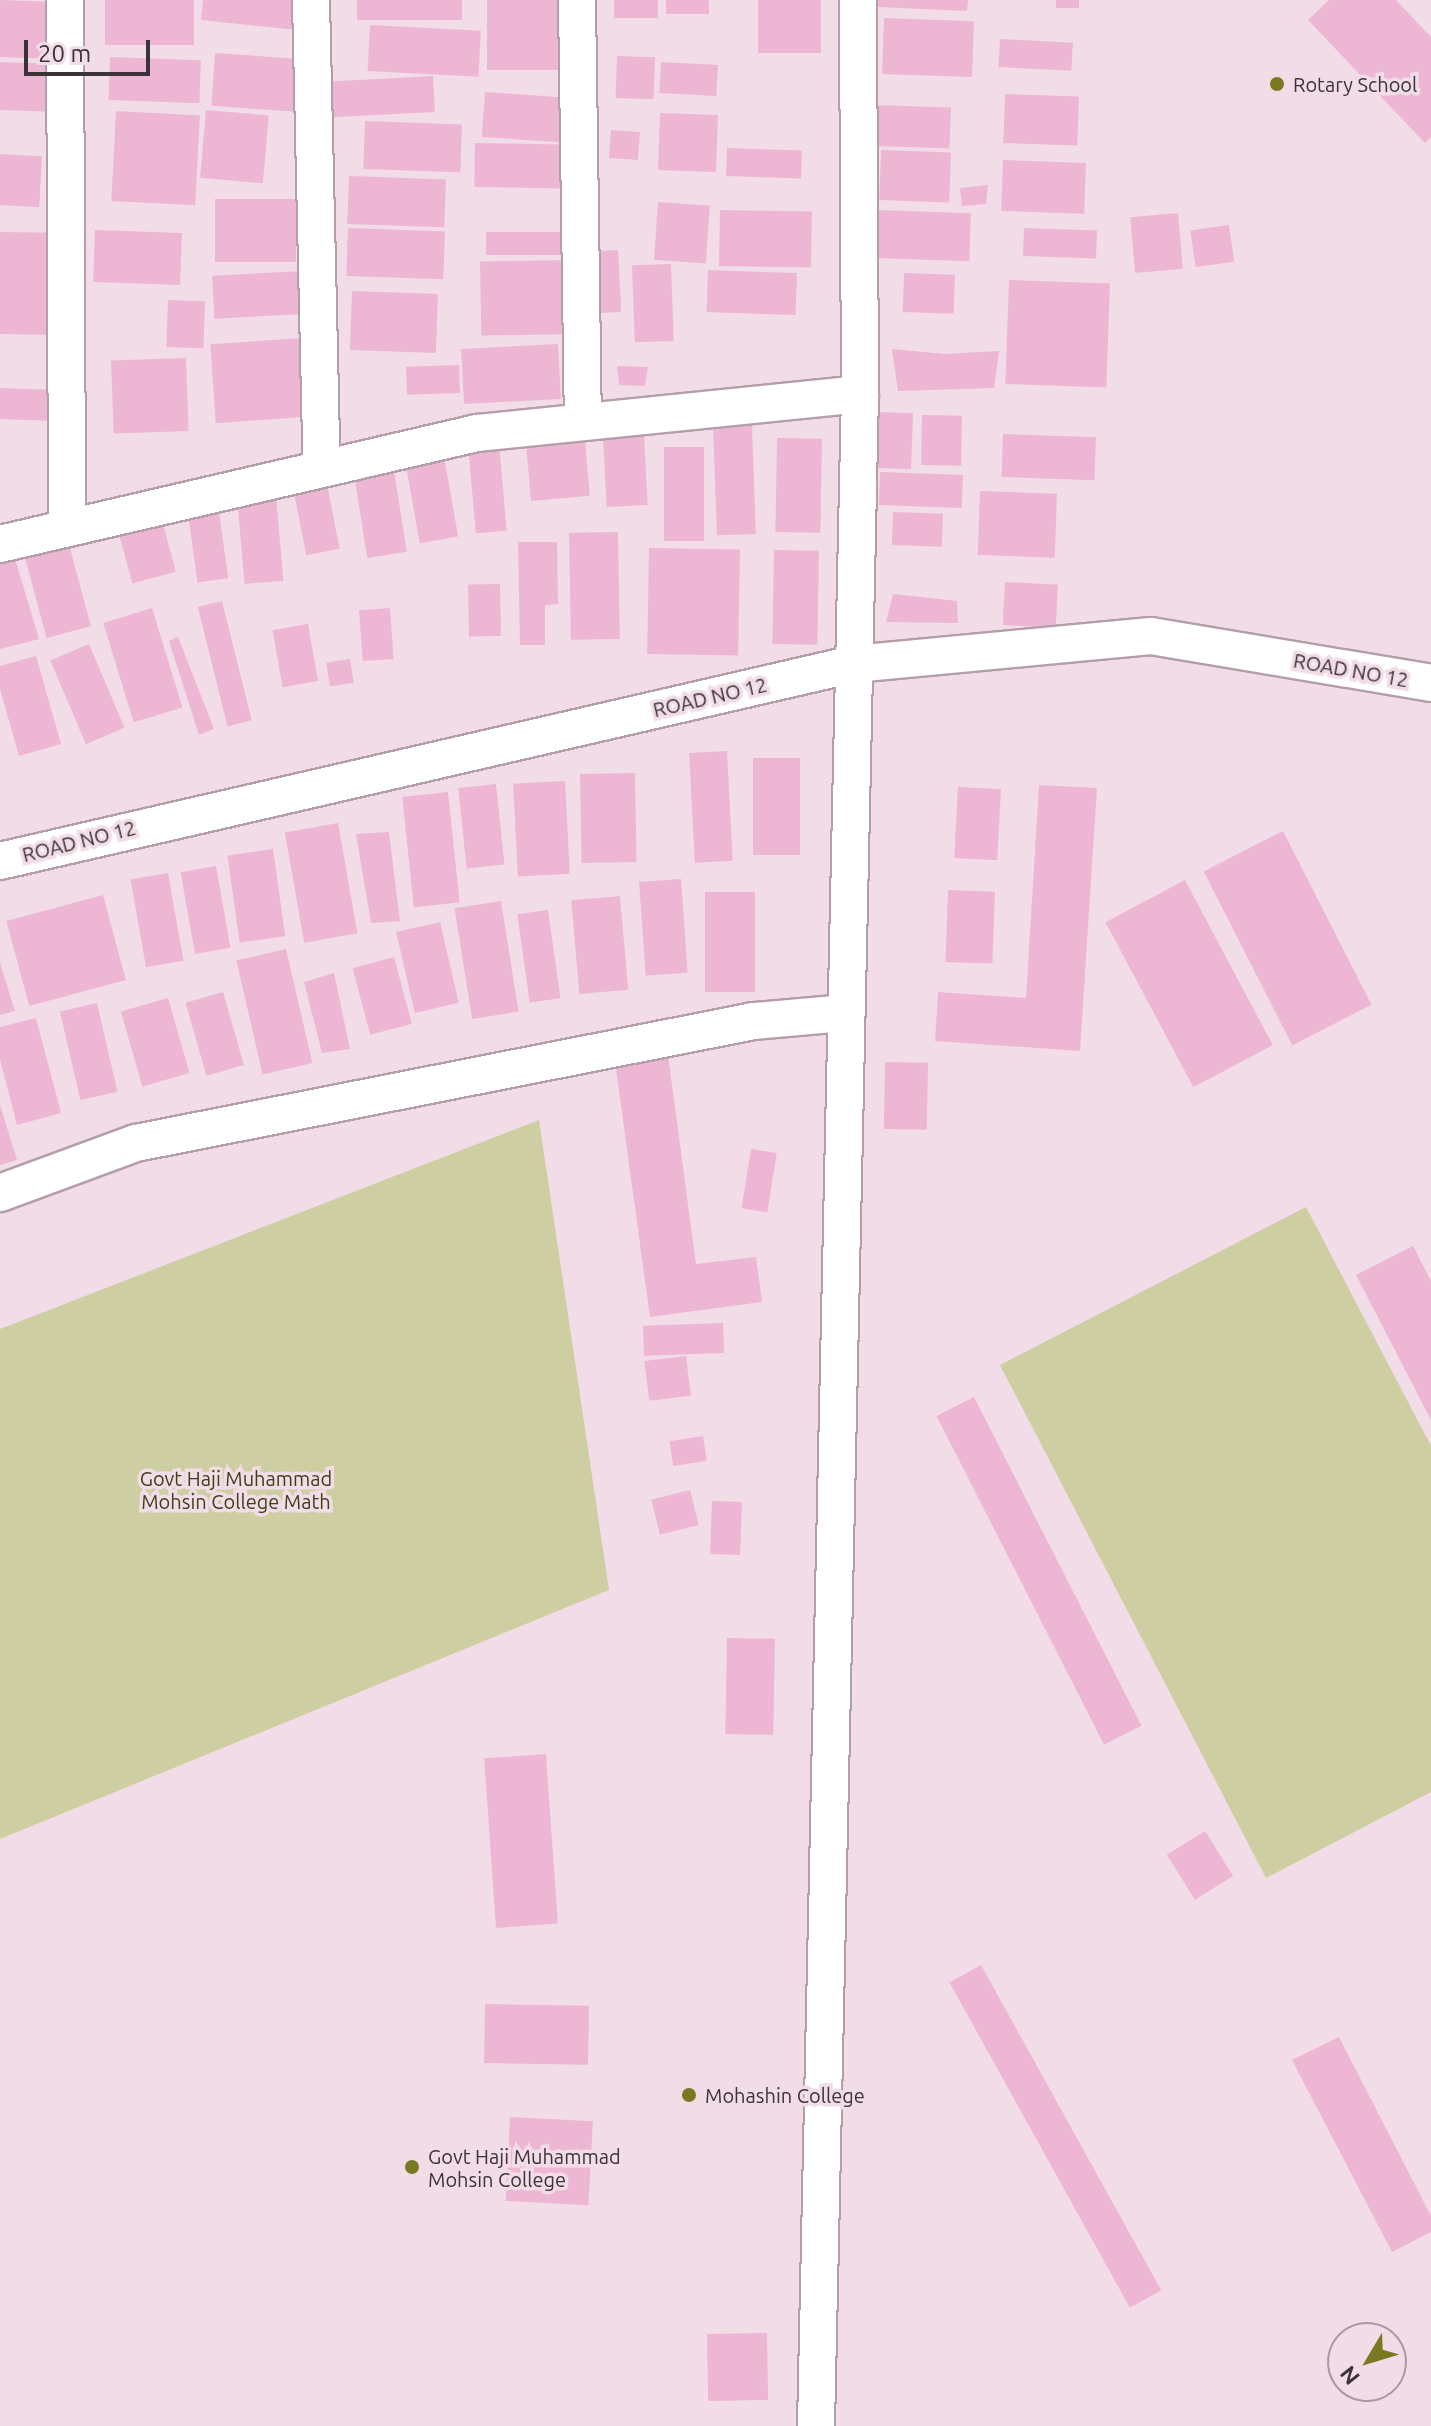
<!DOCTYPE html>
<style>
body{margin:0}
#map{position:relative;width:1431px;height:2426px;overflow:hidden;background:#f2dce7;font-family:Ubuntu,sans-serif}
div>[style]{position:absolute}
.green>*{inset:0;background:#cdcfa3}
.building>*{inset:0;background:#edb7d3;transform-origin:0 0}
.roads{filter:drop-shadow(2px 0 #b39ea9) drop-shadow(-2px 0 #b39ea9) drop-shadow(0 2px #b39ea9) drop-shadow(0 -2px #b39ea9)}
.street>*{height:36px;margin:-18px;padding:0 18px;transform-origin:18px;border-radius:18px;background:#fff}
.dots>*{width:22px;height:22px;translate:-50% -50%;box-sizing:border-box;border:4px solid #f2dce7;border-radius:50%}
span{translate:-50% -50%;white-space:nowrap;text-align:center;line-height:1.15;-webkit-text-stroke:7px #f2dce7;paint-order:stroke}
.poi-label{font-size:20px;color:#3b3337}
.left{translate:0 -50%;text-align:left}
.street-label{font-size:20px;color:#3b3337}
.park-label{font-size:20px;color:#3f4016}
.north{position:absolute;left:1327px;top:2322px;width:80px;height:80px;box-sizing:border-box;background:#f2dce7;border:2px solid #a998a1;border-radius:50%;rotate:232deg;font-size:22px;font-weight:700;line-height:32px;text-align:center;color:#3b3337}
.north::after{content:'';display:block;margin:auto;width:28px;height:36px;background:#787920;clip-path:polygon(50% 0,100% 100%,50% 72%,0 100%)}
.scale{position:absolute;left:24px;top:40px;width:126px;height:36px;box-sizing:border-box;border:4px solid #3b3337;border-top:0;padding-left:10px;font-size:24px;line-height:28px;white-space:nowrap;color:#3b3337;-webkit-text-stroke:6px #f2dce7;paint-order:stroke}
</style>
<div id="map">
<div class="green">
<i style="clip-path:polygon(539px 1120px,609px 1590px,0 1839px,0 1329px)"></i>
<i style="clip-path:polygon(1306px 1207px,1431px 1446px,1431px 1792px,1266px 1878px,1000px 1365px)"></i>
</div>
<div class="building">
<i style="left:0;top:0;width:59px;height:57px;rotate:2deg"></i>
<i style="left:105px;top:0;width:89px;height:45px"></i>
<i style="clip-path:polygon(203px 0,310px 0,307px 31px,201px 20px)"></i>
<i style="left:357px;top:0;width:105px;height:20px"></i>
<i style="left:487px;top:0;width:82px;height:70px"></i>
<i style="left:614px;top:0;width:44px;height:18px"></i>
<i style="left:666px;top:0;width:43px;height:14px"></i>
<i style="left:758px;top:0;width:63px;height:53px"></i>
<i style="clip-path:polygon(877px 0,968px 0,967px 11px,877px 7px)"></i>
<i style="left:1056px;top:0;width:23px;height:8px"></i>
<i style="clip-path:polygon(1329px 0,1396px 0,1431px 37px,1431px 137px,1425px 143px,1308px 20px)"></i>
<i style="left:884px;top:18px;width:90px;height:56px;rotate:2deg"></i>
<i style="left:370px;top:25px;width:111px;height:46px;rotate:3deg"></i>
<i style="left:1000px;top:39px;width:73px;height:28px;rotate:3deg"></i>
<i style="left:215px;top:53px;width:95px;height:53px;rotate:4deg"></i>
<i style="left:617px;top:56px;width:38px;height:42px;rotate:2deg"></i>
<i style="left:110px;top:57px;width:91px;height:43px;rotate:2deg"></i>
<i style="left:0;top:62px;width:60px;height:48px;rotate:2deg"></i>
<i style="left:661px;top:62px;width:57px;height:31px;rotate:3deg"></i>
<i style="left:433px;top:76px;width:36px;height:103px;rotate:87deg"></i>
<i style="left:485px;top:92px;width:85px;height:45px;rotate:4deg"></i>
<i style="left:1005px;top:94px;width:74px;height:49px;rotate:2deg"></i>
<i style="left:876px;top:105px;width:75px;height:41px;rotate:2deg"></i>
<i style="left:206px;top:110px;width:63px;height:68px;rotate:5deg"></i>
<i style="left:116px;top:111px;width:84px;height:90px;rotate:3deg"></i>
<i style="left:660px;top:113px;width:58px;height:57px;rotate:2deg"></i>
<i style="left:365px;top:121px;width:97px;height:48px;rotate:2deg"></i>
<i style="left:611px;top:130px;width:29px;height:28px;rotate:4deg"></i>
<i style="left:475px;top:143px;width:88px;height:44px;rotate:1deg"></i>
<i style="left:727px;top:148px;width:75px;height:28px;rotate:2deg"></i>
<i style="left:881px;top:150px;width:70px;height:50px;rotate:2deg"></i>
<i style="left:0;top:154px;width:42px;height:51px;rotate:3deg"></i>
<i style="left:1003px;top:160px;width:83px;height:51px;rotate:2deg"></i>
<i style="left:349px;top:176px;width:97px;height:48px;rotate:2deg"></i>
<i style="clip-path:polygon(988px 185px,986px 204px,962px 206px,960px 188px)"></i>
<i style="left:215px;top:199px;width:81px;height:63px"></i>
<i style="left:658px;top:202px;width:52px;height:58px;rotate:4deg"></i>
<i style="left:720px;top:210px;width:92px;height:56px;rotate:1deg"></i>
<i style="left:877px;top:210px;width:94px;height:48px;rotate:2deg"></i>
<i style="left:1178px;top:213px;width:56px;height:48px;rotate:85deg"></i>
<i style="left:1229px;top:225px;width:37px;height:39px;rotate:82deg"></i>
<i style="left:348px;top:228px;width:97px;height:48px;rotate:2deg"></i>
<i style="left:1024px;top:228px;width:73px;height:28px;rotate:2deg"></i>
<i style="left:95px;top:230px;width:87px;height:52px;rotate:2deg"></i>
<i style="left:0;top:232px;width:49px;height:102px;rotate:1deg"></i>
<i style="left:570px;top:232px;width:23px;height:84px;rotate:90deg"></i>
<i style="left:618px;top:250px;width:62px;height:39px;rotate:87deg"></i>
<i style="left:572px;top:260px;width:74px;height:92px;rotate:89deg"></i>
<i style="left:671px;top:264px;width:77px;height:39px;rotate:88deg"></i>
<i style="left:708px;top:270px;width:89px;height:42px;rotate:2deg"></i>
<i style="left:302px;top:271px;width:43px;height:90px;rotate:87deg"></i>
<i style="left:904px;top:273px;width:51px;height:39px;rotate:2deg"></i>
<i style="left:1009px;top:280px;width:101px;height:104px;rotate:2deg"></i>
<i style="left:352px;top:291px;width:86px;height:59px;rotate:2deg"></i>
<i style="left:168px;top:300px;width:37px;height:47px;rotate:2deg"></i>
<i style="left:301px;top:338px;width:79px;height:91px;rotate:86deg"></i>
<i style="left:558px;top:344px;width:55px;height:97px;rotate:87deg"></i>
<i style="clip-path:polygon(892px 349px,945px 354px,999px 351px,994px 388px,898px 391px)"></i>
<i style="left:186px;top:358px;width:73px;height:75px;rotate:88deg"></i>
<i style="left:459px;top:365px;width:28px;height:53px;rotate:88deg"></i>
<i style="clip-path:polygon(617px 366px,648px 367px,645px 386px,619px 385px)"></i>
<i style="left:0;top:388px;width:57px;height:31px;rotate:2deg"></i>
<i style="left:878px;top:412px;width:35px;height:56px;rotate:2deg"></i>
<i style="left:922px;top:415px;width:40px;height:50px;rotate:1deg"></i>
<i style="left:752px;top:424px;width:110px;height:39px;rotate:88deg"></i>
<i style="left:1003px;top:434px;width:93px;height:43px;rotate:2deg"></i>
<i style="left:644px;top:435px;width:70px;height:41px;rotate:87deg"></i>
<i style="left:777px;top:438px;width:45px;height:94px;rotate:1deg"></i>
<i style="left:585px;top:441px;width:55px;height:59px;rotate:85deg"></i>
<i style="left:499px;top:443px;width:88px;height:31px;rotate:85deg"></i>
<i style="left:442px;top:445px;width:93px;height:39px;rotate:80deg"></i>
<i style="left:664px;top:447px;width:40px;height:94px"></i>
<i style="left:391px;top:452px;width:101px;height:40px;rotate:81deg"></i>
<i style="left:880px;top:472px;width:83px;height:33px;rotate:2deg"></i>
<i style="left:275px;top:484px;width:97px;height:39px;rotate:85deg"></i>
<i style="left:327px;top:484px;width:66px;height:34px;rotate:79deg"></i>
<i style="left:216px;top:491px;width:88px;height:31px;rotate:82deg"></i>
<i style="left:980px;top:491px;width:77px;height:64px;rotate:2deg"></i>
<i style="left:159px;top:509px;width:65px;height:45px;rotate:75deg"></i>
<i style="left:893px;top:512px;width:50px;height:33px;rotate:2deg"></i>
<i style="left:62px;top:518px;width:112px;height:46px;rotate:75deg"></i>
<i style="left:618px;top:532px;width:107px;height:49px;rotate:89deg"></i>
<i style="clip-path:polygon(518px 542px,557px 542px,558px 604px,545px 605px,545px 645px,520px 645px)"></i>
<i style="left:649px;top:548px;width:91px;height:106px;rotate:1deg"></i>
<i style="left:774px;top:550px;width:45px;height:94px;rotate:1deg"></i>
<i style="clip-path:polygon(13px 552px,39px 639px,0 649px,0 556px)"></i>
<i style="left:1005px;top:582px;width:53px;height:43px;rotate:3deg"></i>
<i style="left:500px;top:584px;width:52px;height:32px;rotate:89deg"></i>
<i style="clip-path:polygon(893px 594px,957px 601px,958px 623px,886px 622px)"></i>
<i style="left:222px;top:601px;width:123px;height:25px;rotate:76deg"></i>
<i style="left:152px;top:608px;width:104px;height:51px;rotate:73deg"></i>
<i style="left:390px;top:608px;width:51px;height:31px;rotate:86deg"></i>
<i style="left:308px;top:624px;width:58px;height:36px;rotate:80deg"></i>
<i style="clip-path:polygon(178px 637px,214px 729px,199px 735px,169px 641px)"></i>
<i style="left:89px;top:644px;width:91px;height:42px;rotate:67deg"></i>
<i style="clip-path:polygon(36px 656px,61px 744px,19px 756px,0 689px,0 666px)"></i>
<i style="left:350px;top:659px;width:24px;height:24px;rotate:81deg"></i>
<i style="left:727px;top:751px;width:110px;height:38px;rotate:87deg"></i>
<i style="left:753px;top:758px;width:47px;height:97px"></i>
<i style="left:635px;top:773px;width:89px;height:55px;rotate:89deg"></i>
<i style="left:565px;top:781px;width:93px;height:52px;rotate:87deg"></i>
<i style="left:496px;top:784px;width:81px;height:38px;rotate:84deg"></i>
<i style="clip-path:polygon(1039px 785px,1097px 788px,1080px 1051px,935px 1041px,938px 992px,1026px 998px)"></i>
<i style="left:958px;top:787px;width:43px;height:71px;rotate:3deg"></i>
<i style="left:448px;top:792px;width:111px;height:46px;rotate:84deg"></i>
<i style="left:338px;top:823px;width:112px;height:54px;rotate:80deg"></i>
<i style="left:1283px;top:831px;width:195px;height:89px;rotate:63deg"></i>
<i style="clip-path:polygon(389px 832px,400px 921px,371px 923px,356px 834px)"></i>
<i style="left:273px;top:849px;width:88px;height:46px;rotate:82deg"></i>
<i style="left:216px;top:866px;width:83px;height:36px;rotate:80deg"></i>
<i style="left:168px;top:873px;width:89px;height:38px;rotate:80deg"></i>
<i style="left:681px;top:879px;width:94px;height:42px;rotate:86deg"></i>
<i style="left:1185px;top:880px;width:187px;height:90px;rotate:62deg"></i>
<i style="left:948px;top:890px;width:47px;height:72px;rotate:2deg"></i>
<i style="left:705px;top:892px;width:50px;height:100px"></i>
<i style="left:103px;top:895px;width:88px;height:100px;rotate:75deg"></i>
<i style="left:620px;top:896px;width:94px;height:49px;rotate:85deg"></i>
<i style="left:501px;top:901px;width:112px;height:47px;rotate:81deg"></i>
<i style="left:548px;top:910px;width:89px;height:31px;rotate:82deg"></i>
<i style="left:440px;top:922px;width:83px;height:45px;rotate:77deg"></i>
<i style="left:286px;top:949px;width:117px;height:51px;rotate:77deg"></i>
<i style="left:394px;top:957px;width:69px;height:43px;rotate:75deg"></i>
<i style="clip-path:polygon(0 963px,15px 1011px,0 1015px)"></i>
<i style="clip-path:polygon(334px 973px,350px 1049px,322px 1053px,304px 982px)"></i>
<i style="left:223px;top:992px;width:76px;height:39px;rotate:74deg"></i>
<i style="left:168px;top:998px;width:78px;height:49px;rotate:74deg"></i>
<i style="left:97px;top:1003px;width:91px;height:38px;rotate:77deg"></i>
<i style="clip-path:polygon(36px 1018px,61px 1113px,17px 1125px,0 1059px,0 1027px)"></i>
<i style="clip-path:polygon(666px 1040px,696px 1264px,756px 1257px,762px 1302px,650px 1317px,613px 1047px)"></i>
<i style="left:885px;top:1062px;width:43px;height:67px;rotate:1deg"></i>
<i style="clip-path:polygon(0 1105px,17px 1160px,0 1165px)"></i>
<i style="left:751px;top:1149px;width:26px;height:60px;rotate:9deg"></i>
<i style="clip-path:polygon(1413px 1246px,1431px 1281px,1431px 1420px,1356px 1275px)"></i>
<i style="left:723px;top:1323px;width:30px;height:80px;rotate:88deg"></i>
<i style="left:686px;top:1356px;width:40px;height:42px;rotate:83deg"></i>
<i style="left:974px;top:1397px;width:369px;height:42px;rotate:63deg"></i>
<i style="left:703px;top:1436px;width:25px;height:34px;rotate:81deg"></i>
<i style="left:690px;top:1490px;width:36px;height:40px;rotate:76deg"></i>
<i style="left:712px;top:1501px;width:30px;height:53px;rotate:2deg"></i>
<i style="left:727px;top:1638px;width:48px;height:96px;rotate:1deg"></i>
<i style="left:546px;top:1754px;width:170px;height:62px;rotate:86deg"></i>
<i style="left:1205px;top:1831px;width:53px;height:45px;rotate:58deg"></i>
<i style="left:981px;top:1965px;width:372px;height:36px;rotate:61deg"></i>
<i style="left:485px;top:2004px;width:104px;height:59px;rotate:1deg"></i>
<i style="clip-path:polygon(1339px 2037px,1431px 2216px,1431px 2232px,1392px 2252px,1292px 2060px)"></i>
<i style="left:510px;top:2117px;width:83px;height:84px;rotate:3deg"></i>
<i style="left:767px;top:2333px;width:67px;height:60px;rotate:89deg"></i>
</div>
<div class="roads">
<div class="street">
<i style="left:65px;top:0;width:526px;rotate:89.78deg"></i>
<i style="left:311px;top:0;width:467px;rotate:88.7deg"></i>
<i style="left:577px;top:0;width:422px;rotate:89.2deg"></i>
<i style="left:0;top:544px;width:490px;rotate:-13.1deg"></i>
<i style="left:477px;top:433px;width:385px;rotate:-5.8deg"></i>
<i style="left:0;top:861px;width:876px;rotate:-12.99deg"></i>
<i style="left:854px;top:664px;width:298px;rotate:-5.4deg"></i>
<i style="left:1151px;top:636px;width:284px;rotate:9.5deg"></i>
<i style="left:0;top:1193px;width:145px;rotate:-20.2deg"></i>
<i style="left:136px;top:1143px;width:630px;rotate:-11.17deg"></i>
<i style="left:754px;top:1021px;width:92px;rotate:-5deg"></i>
<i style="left:816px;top:2426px;width:2032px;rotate:-88.76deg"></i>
<i style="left:860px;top:394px;width:394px;rotate:-90.3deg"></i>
</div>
</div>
<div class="dots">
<i style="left:1277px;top:84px;background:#787920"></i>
<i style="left:689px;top:2095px;background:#787920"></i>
<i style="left:412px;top:2167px;background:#787920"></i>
</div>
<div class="poi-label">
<span class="left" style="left:1293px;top:84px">Rotary School</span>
<span class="left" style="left:705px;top:2095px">Mohashin College</span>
<span class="left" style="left:428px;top:2168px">Govt Haji Muhammad<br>Mohsin College</span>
</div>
<div class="street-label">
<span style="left:1351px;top:670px;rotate:10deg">ROAD NO 12</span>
<span style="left:710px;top:697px;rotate:-13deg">ROAD NO 12</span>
<span style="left:79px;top:841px;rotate:-14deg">ROAD NO 12</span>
</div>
<div class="park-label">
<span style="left:236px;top:1490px">Govt Haji Muhammad<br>Mohsin College Math</span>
</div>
<div class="north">N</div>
<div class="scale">20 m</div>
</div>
